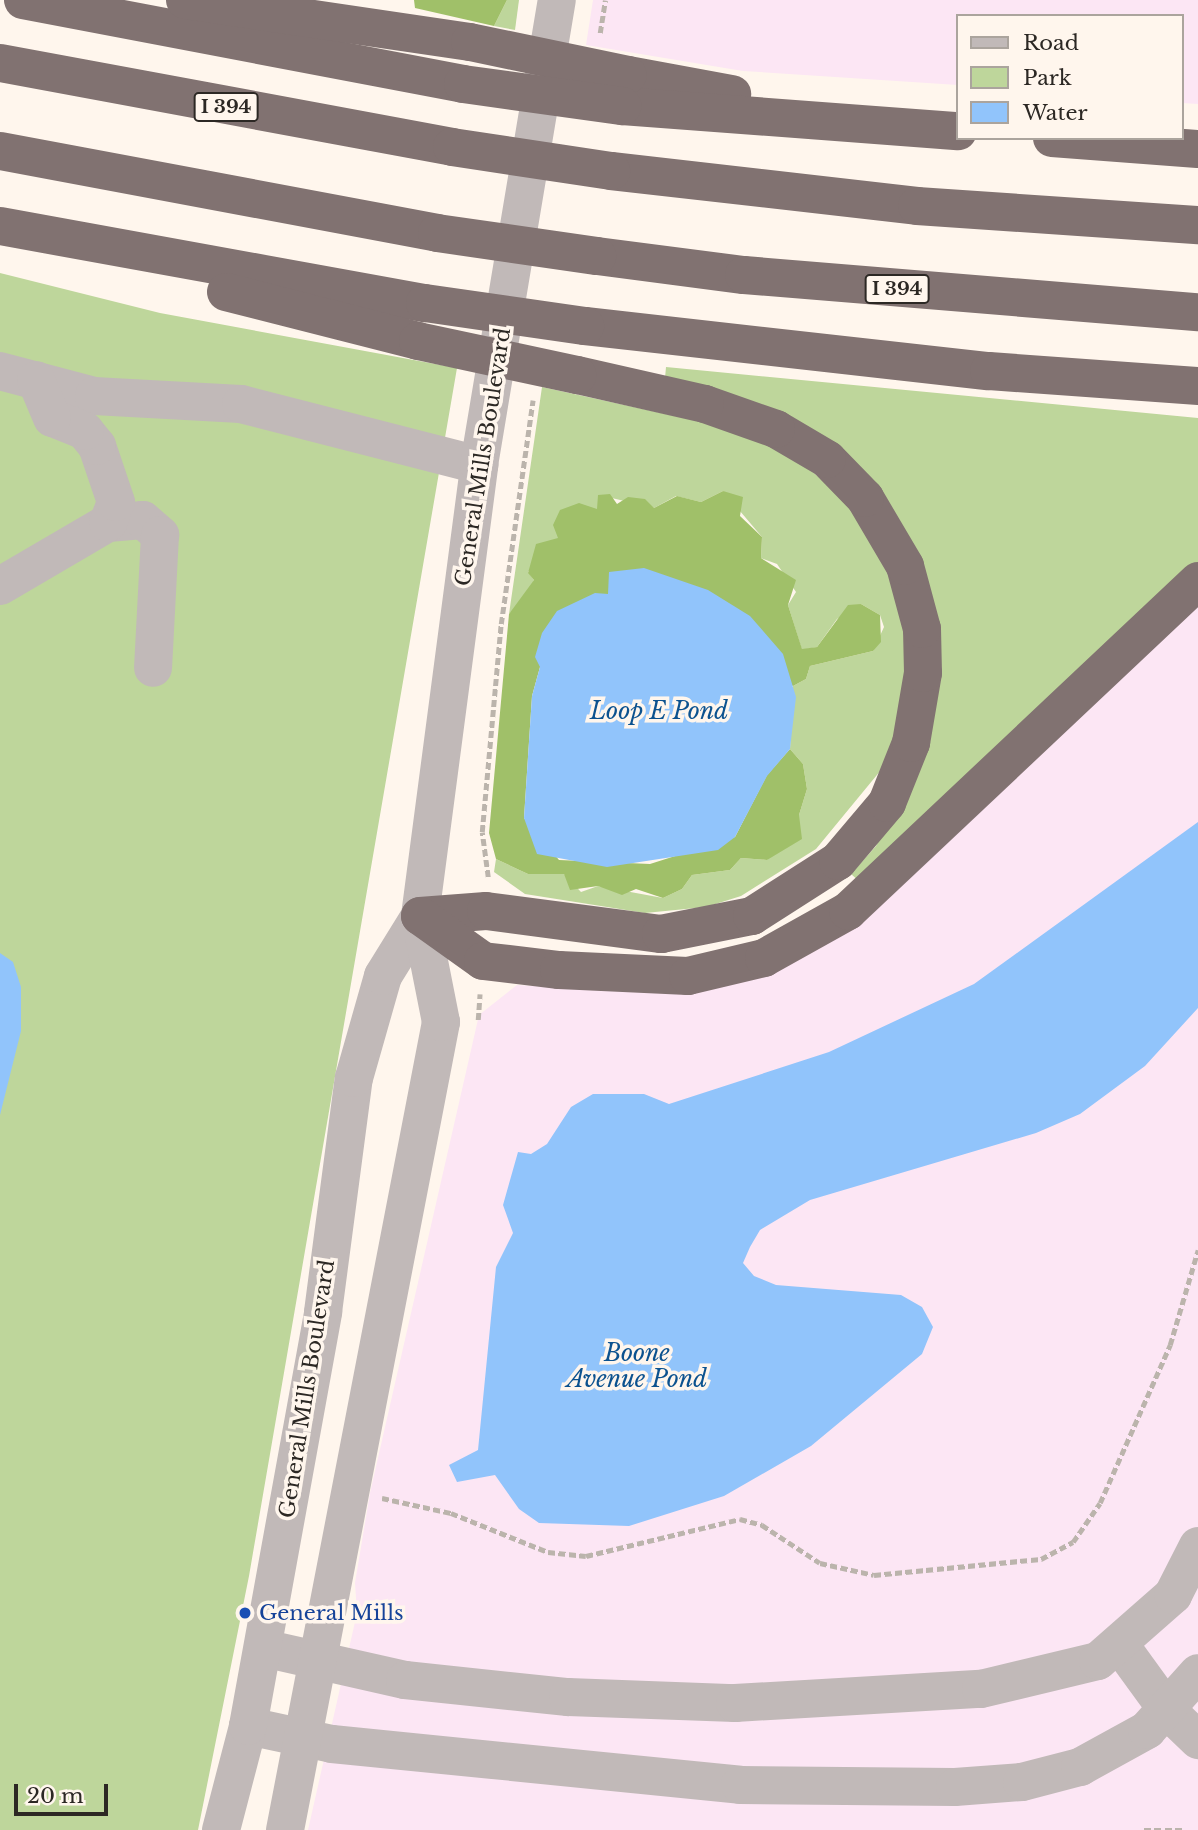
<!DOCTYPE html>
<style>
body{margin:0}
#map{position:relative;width:1198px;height:1830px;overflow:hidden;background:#fff6ed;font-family:"Libre Baskerville",serif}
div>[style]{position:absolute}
.commercial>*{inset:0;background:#fce6f4}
.green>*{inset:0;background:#bed69b}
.forest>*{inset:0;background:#a0c069}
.water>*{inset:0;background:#91c4fb}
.path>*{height:4.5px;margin-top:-2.25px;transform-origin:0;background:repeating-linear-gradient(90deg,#bbb4ac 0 7px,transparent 0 10.5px)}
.minor>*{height:38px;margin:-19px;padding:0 19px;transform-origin:19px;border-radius:19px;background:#c1b9b8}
.highway>*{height:38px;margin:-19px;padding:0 19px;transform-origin:19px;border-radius:19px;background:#817271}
.highway-bridge>*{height:38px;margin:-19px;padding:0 19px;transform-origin:19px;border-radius:19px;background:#817271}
.dots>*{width:19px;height:19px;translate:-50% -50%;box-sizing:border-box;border:4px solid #fff6ed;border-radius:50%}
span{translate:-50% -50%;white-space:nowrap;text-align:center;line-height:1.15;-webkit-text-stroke:7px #fff6ed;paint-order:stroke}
.shield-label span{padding:2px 5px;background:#fff6ed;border:2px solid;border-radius:5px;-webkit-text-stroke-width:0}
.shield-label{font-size:19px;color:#2c2824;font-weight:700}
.street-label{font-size:21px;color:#2c2824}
.transit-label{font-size:21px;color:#164399}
.left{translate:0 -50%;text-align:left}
.water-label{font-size:23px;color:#0c528f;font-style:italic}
.legend{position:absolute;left:956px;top:14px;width:228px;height:126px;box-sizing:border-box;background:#fff6ed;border:2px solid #aba49d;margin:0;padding:9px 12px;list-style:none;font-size:21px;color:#2c2824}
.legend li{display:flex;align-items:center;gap:14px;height:35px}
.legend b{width:35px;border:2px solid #aba49d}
.scale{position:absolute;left:14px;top:1784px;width:94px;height:32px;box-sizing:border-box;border:4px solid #2c2824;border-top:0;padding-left:9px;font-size:21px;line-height:24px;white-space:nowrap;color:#2c2824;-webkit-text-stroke:5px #fff6ed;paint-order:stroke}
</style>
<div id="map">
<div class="commercial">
<i style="clip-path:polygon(593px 0,1198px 0,1198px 104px,1182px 103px,1182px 16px,958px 16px,958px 85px,743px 71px,586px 45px)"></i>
<i style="clip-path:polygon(1198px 597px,1198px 1830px,308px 1830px,357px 1613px,355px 1583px,370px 1493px,479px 1015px,517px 985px,658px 993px,750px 978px)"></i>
</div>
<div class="green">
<i style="clip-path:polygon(507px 0,519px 0,515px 30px,494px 26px)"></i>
<i style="clip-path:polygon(0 273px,160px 313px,457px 368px,249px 1576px,198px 1830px,0 1830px)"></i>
<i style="clip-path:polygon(666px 367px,1198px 418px,1198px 564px,860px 882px,851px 874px,876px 846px,925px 752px,889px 509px,665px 378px)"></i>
<i style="clip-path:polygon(542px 387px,707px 423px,784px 448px,851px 504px,884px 557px,907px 633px,901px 719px,881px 770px,816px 849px,741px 896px,706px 907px,645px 913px,525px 894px,494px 872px,496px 859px,528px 874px,564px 874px,581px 892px,598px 886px,663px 898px,682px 889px,692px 875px,730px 870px,741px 858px,767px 860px,799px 815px,807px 789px,803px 764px,790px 749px,793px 686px,806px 679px,810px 666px,873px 651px,884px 627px,880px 615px,861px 604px,837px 619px,817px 647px,802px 650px,788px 605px,796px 592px,777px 564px,761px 558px,762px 537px,723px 491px,701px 502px,676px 496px,654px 508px,599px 495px,598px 509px,559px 538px,528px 572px,534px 580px,528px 595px,509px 614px)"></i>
</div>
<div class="forest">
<i style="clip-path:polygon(414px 0,507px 0,494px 26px,415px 8px)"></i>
<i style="clip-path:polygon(723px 491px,743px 497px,740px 516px,762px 537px,761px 558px,796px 580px,788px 605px,802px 649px,817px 647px,848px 605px,861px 604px,880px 615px,881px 642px,873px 651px,810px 666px,806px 679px,793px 686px,608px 595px,540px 667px,532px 696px,524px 818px,559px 860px,650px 864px,735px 837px,767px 775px,790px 749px,803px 764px,807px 789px,799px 815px,802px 839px,767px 860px,741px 858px,730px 870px,692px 875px,682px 889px,663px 898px,636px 889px,622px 895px,598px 886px,570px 890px,564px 874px,528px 874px,496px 859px,489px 833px,509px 614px,534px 580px,528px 573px,536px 544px,558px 538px,553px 525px,560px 510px,579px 503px,597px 509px,598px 495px,610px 494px,617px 504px,628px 497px,645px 499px,654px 508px,677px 496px,701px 502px)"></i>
</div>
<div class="water">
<i style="clip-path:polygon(644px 568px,708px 590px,750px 616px,783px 654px,796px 697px,790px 749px,767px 776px,735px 837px,718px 850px,607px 867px,537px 854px,524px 818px,532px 696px,540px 667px,535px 657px,542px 633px,557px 611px,595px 593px,608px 594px,609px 572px)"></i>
<i style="clip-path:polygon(1198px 822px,1198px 1008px,1145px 1066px,1080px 1114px,1036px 1133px,810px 1200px,760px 1230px,750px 1247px,743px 1263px,754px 1276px,776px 1285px,901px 1295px,922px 1307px,933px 1327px,922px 1354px,811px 1446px,724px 1496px,629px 1526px,539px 1523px,519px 1509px,495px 1475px,457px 1482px,449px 1465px,478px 1450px,496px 1267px,513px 1233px,503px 1205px,518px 1152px,531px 1154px,547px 1144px,571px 1107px,593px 1094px,644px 1094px,669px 1104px,829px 1052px,974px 984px)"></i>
<i style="clip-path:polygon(0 953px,13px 962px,21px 987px,21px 1031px,0 1115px)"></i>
</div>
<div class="path">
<i style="left:600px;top:33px;width:33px;rotate:-81deg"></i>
<i style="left:488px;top:877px;width:45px;rotate:-97.6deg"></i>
<i style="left:482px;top:832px;width:209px;rotate:-84.8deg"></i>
<i style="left:501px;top:624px;width:226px;rotate:-81.9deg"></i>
<i style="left:478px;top:1020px;width:26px;rotate:-86deg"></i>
<i style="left:382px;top:1498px;width:71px;rotate:12.3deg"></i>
<i style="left:451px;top:1513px;width:105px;rotate:21.9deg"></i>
<i style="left:548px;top:1552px;width:38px;rotate:6deg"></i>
<i style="left:586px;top:1556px;width:158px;rotate:-13.5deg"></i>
<i style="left:740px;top:1519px;width:23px;rotate:15deg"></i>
<i style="left:762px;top:1525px;width:69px;rotate:33.2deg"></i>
<i style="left:820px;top:1563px;width:55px;rotate:12.5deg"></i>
<i style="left:874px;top:1575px;width:168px;rotate:-5.5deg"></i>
<i style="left:1041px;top:1559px;width:36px;rotate:-28deg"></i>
<i style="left:1073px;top:1542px;width:47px;rotate:-55.3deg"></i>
<i style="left:1100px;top:1503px;width:173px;rotate:-66.1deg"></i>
<i style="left:1170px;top:1345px;width:99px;rotate:-73.6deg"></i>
<i style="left:1144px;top:1830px;width:41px"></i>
</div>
<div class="minor">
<i style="left:0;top:371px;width:97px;rotate:14.9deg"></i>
<i style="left:94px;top:396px;width:147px;rotate:3.1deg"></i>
<i style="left:241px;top:404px;width:246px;rotate:14.4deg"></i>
<i style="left:108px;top:523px;width:35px;rotate:-5deg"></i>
<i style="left:143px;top:520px;width:23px;rotate:41deg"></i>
<i style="left:160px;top:535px;width:133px;rotate:93deg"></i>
<i style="left:0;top:586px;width:125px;rotate:-30.3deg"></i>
<i style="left:108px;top:523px;width:22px;rotate:-69deg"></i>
<i style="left:116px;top:502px;width:59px;rotate:-108.7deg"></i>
<i style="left:97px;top:446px;width:19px;rotate:-129deg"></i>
<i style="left:85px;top:431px;width:35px;rotate:-158deg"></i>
<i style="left:52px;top:418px;width:41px;rotate:-112.8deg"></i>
<i style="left:1120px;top:1645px;width:82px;rotate:54deg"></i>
<i style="left:1168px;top:1711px;width:42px;rotate:44deg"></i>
<i style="left:263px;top:1648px;width:146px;rotate:12.7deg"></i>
<i style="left:405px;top:1680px;width:164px;rotate:6deg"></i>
<i style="left:568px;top:1697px;width:167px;rotate:2.1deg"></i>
<i style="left:735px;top:1703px;width:246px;rotate:-3.3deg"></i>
<i style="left:981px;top:1689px;width:120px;rotate:-13.5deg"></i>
<i style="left:1098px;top:1661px;width:100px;rotate:-41.3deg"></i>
<i style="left:1173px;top:1595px;width:55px;rotate:-63deg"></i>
<i style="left:248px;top:1726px;width:86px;rotate:12.1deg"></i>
<i style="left:332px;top:1744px;width:410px;rotate:5.7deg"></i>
<i style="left:740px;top:1785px;width:215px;rotate:0.5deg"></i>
<i style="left:955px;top:1787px;width:67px;rotate:-4.3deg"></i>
<i style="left:1022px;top:1782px;width:60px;rotate:-14.5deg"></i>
<i style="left:1080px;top:1767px;width:77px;rotate:-28.9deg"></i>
<i style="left:1147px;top:1730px;width:76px;rotate:-48.2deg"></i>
<i style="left:221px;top:1830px;width:107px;rotate:-75.4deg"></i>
<i style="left:248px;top:1726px;width:421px;rotate:-79.7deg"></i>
<i style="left:323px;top:1312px;width:236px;rotate:-82.5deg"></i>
<i style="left:354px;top:1078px;width:106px;rotate:-74.1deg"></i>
<i style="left:383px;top:976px;width:70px;rotate:-58.3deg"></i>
<i style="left:285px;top:1830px;width:823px;rotate:-79.07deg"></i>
<i style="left:441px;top:1022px;width:108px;rotate:-101.2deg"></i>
<i style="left:420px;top:916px;width:455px;rotate:-82.5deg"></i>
<i style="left:479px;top:465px;width:471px;rotate:-80.5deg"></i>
</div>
<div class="highway">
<i style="left:23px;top:0;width:448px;rotate:10.8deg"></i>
<i style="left:185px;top:0;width:288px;rotate:8.4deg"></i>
<i style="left:0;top:63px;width:460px;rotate:10.5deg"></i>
<i style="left:628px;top:75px;width:106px;rotate:10.4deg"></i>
<i style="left:622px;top:106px;width:337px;rotate:4.3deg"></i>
<i style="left:1052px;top:138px;width:146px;rotate:4.3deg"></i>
<i style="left:0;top:151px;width:445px;rotate:10.6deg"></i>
<i style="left:611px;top:171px;width:308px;rotate:6.5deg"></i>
<i style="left:917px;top:206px;width:282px;rotate:3.9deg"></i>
<i style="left:0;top:226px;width:432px;rotate:10.3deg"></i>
<i style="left:597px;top:256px;width:148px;rotate:7.4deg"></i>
<i style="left:744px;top:275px;width:456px;rotate:4.7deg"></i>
<i style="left:226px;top:292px;width:198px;rotate:14.3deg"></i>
<i style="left:585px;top:326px;width:406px;rotate:6.4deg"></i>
<i style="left:989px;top:371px;width:210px;rotate:4.1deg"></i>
<i style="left:420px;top:916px;width:66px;rotate:-4.3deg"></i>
<i style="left:486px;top:911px;width:177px;rotate:7.5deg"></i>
<i style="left:661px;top:934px;width:93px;rotate:-11.2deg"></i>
<i style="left:752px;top:916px;width:102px;rotate:-32.6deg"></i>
<i style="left:838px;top:861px;width:76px;rotate:-49.8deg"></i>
<i style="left:887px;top:803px;width:65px;rotate:-68.2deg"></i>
<i style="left:911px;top:743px;width:71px;rotate:-80.3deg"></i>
<i style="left:923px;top:673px;width:44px;rotate:-91.3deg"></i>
<i style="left:922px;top:629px;width:65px;rotate:-105.1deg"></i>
<i style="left:905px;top:566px;width:79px;rotate:-120.5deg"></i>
<i style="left:865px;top:498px;width:54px;rotate:-134.3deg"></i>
<i style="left:827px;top:459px;width:59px;rotate:-149.5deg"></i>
<i style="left:776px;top:429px;width:75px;rotate:-160.6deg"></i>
<i style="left:705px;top:404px;width:131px;rotate:-167.2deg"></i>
<i style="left:420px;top:916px;width:77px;rotate:35.5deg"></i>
<i style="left:483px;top:961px;width:77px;rotate:6.8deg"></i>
<i style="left:559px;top:970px;width:129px;rotate:2.7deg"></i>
<i style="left:688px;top:976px;width:78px;rotate:-13.3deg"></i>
<i style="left:764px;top:958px;width:96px;rotate:-29.2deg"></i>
<i style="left:848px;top:911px;width:481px;rotate:-43.3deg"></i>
</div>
<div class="highway-bridge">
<i style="left:470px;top:42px;width:161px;rotate:11.8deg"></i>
<i style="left:463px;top:84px;width:161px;rotate:7.9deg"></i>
<i style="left:452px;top:147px;width:161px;rotate:8.6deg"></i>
<i style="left:437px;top:233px;width:162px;rotate:8.2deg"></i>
<i style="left:425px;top:303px;width:162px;rotate:8.2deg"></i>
<i style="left:418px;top:341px;width:163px;rotate:12.1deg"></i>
</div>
<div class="dots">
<i style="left:245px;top:1613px;background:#1a4fb4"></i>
</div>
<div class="shield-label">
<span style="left:226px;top:107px">I 394</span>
<span style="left:897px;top:289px">I 394</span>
</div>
<div class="street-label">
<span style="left:483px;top:457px;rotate:-81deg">General Mills Boulevard</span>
<span style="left:307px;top:1389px;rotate:-81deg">General Mills Boulevard</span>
</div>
<div class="transit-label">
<span class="left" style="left:259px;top:1613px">General Mills</span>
</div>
<div class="water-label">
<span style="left:659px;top:711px">Loop E Pond</span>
<span style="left:637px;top:1366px">Boone<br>Avenue Pond</span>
</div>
<ul class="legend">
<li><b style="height:9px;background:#c1b9b8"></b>Road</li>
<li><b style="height:19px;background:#bed69b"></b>Park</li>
<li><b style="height:19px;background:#91c4fb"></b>Water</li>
</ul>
<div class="scale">20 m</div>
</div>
